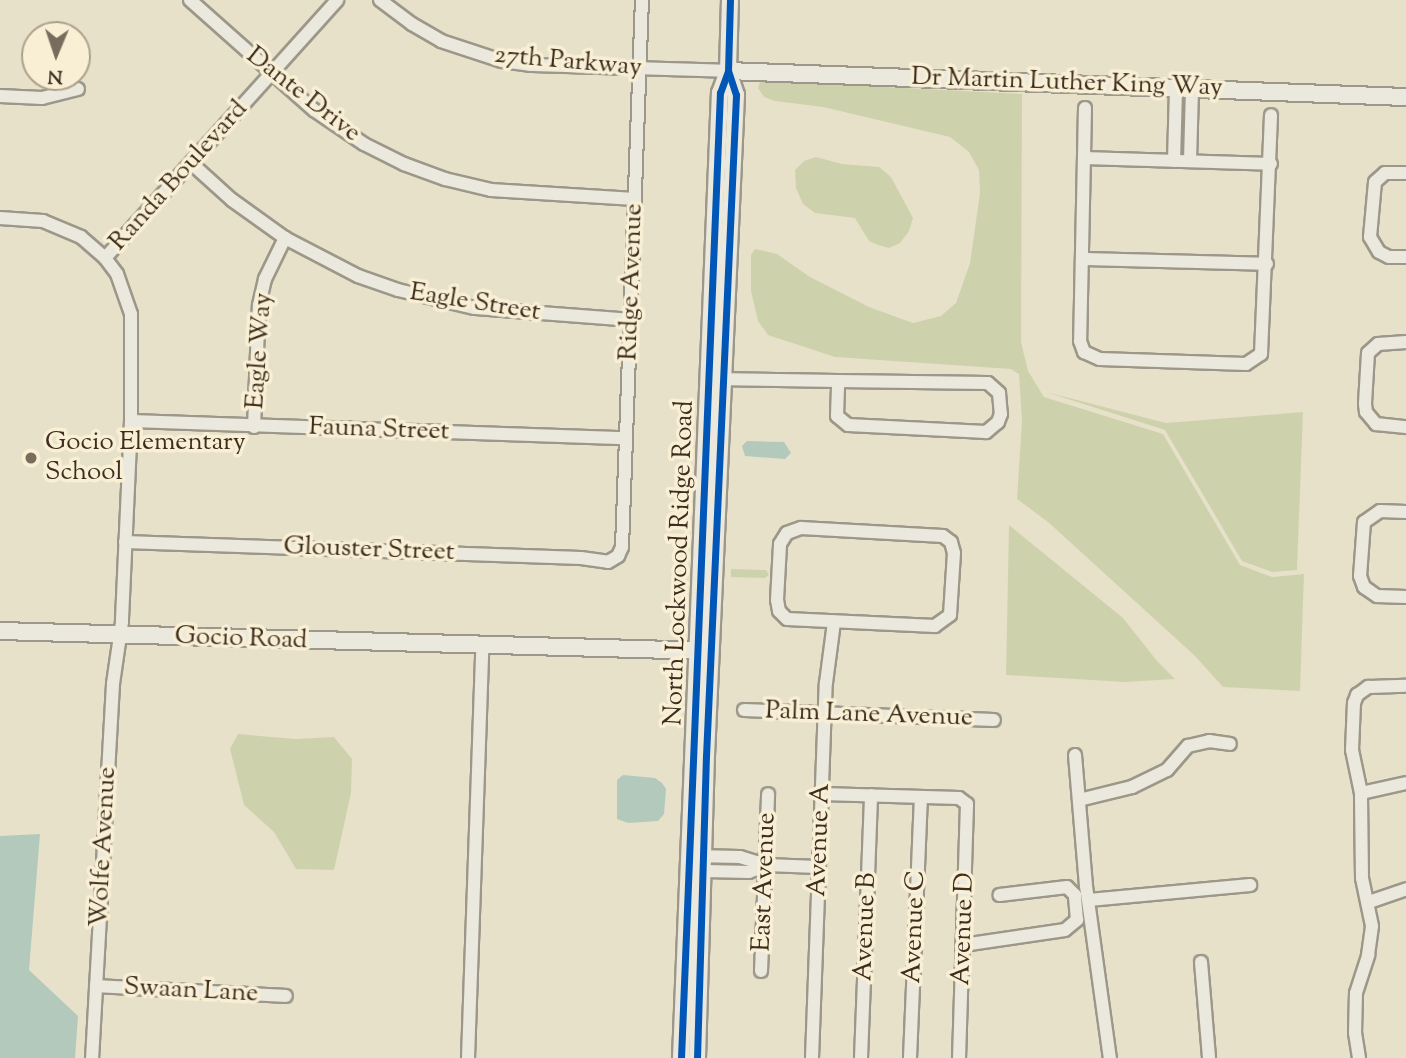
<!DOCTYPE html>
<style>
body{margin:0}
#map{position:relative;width:1406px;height:1058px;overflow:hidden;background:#e7e1ca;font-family:"Sorts Mill Goudy",serif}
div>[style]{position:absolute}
.green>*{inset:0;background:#ced2ac}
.water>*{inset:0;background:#b2c9bb}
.roads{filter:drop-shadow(2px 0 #9c9789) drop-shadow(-2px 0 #9c9789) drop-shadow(0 2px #9c9789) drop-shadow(0 -2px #9c9789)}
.street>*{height:12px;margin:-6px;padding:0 6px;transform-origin:6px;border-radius:6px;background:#ebe8dd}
.secondary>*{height:16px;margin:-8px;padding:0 8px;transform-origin:8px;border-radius:8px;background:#ebe8dd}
.cycleway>*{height:7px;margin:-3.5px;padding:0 3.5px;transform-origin:3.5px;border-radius:3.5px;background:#0057b8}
.dots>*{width:19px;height:19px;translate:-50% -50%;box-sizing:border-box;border:4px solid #f8efd4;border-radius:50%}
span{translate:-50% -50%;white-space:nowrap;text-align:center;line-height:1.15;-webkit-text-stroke:7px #f8efd4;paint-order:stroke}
.street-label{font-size:26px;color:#3d2d20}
.poi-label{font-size:26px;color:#3d2d20}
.left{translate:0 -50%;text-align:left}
.north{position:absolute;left:21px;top:21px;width:70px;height:70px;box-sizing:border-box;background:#f8efd4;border:2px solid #ada18c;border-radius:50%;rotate:182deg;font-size:19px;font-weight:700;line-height:28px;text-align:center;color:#3d2d20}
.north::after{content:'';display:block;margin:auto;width:24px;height:32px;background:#786c5c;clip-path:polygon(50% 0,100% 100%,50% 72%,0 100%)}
</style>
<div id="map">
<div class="green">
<i style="clip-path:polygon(767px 81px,1022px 94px,1021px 342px,1028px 371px,1044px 397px,1163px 434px,1240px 565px,1272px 577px,1304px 574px,1300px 691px,1223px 687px,1194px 655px,1048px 522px,1017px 499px,1022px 421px,1019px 374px,1011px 369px,835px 357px,768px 335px,758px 321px,751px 291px,751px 255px,755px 249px,777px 254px,810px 277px,869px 307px,913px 323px,941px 316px,956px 303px,970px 263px,980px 193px,979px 170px,969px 152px,950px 137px,823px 107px,775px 101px,764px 97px,758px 88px,760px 82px)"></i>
<i style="clip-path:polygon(816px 157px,842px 164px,879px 167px,891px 177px,913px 218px,909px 231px,900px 243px,889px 248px,878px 245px,869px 241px,855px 218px,815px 213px,803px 204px,796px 188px,795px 170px,804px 161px)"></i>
<i style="clip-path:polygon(1046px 392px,1166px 423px,1303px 412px,1297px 570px,1272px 572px,1242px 561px,1165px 430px)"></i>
<i style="clip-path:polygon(1009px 525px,1123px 618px,1157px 661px,1175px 679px,1125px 682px,1006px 675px)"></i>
<i style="clip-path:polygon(731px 569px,766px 570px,769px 575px,765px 578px,731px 577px)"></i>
<i style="clip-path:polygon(238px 734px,295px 739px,334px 737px,352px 759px,351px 793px,334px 870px,296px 869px,274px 832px,244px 805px,230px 749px)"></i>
</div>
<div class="water">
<i style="clip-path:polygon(747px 441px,784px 442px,791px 453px,785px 459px,745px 456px,742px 446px)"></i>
<i style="clip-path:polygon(623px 775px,655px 778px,662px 783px,666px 789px,664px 814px,658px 821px,628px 823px,617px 819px,617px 780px)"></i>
<i style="clip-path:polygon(40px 834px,29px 970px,78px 1016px,75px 1058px,0 1058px,0 836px)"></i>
</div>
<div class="roads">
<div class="street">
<i style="left:190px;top:0;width:166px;rotate:41.6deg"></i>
<i style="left:314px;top:110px;width:60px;rotate:34.2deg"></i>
<i style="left:364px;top:144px;width:45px;rotate:26.6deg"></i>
<i style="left:404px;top:164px;width:44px;rotate:20.1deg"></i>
<i style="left:445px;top:179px;width:47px;rotate:13.4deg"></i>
<i style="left:491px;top:190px;width:144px;rotate:3.6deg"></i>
<i style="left:380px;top:0;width:40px;rotate:37deg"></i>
<i style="left:412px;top:24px;width:34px;rotate:30deg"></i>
<i style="left:441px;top:41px;width:64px;rotate:18.2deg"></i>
<i style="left:502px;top:61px;width:28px;rotate:8deg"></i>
<i style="left:530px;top:65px;width:198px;rotate:1.7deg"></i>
<i style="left:0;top:96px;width:42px;rotate:2.7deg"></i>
<i style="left:42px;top:98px;width:37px;rotate:-14deg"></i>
<i style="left:1085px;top:108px;width:233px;rotate:91.2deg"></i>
<i style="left:1080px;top:341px;width:12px;rotate:70deg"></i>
<i style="left:1084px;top:352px;width:17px;rotate:24deg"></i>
<i style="left:1100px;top:359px;width:146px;rotate:2deg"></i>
<i style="left:1246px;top:364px;width:18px;rotate:-34deg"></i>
<i style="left:1261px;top:354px;width:239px;rotate:-87.6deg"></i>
<i style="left:1084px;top:158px;width:187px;rotate:1.8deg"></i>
<i style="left:1174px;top:161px;width:73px;rotate:-88.4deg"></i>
<i style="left:1190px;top:161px;width:73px;rotate:-88.4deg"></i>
<i style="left:191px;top:163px;width:55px;rotate:42.1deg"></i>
<i style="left:232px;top:200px;width:65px;rotate:35.6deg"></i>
<i style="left:285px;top:238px;width:82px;rotate:27.5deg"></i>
<i style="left:358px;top:276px;width:42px;rotate:19.3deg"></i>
<i style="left:398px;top:290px;width:79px;rotate:13.2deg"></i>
<i style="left:475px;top:308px;width:155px;rotate:4.4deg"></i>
<i style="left:1406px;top:173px;width:21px;rotate:180deg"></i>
<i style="left:1385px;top:173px;width:13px;rotate:138deg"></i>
<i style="left:1375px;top:182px;width:55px;rotate:95.2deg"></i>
<i style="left:1370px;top:237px;width:17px;rotate:59deg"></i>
<i style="left:1379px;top:252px;width:11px;rotate:27deg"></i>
<i style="left:1389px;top:257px;width:17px"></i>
<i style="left:0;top:218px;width:43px;rotate:4deg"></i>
<i style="left:43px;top:221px;width:41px;rotate:22.8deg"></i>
<i style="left:81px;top:237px;width:32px;rotate:41deg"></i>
<i style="left:105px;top:258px;width:20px;rotate:53deg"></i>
<i style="left:117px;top:274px;width:42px;rotate:70.7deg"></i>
<i style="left:131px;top:314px;width:107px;rotate:90deg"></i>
<i style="left:131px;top:421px;width:201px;rotate:92.6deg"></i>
<i style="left:122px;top:622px;width:63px;rotate:98.3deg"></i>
<i style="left:113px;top:684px;width:375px;rotate:93.2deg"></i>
<i style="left:105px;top:258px;width:347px;rotate:-48deg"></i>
<i style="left:1082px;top:259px;width:185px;rotate:1.5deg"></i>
<i style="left:1406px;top:342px;width:28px;rotate:176deg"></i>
<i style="left:1378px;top:344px;width:13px;rotate:138deg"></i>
<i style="left:1368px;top:353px;width:51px;rotate:93.4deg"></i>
<i style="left:1365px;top:404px;width:8px;rotate:83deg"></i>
<i style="left:1366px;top:412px;width:16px;rotate:50deg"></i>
<i style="left:1376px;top:424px;width:30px;rotate:6deg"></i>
<i style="left:716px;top:379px;width:122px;rotate:0.9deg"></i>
<i style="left:838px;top:381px;width:150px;rotate:0.8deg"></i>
<i style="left:988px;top:383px;width:15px;rotate:42deg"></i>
<i style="left:999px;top:393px;width:21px;rotate:85deg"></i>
<i style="left:1001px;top:414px;width:9px;rotate:111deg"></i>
<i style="left:998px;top:422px;width:16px;rotate:140deg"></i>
<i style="left:986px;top:432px;width:138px;rotate:-177.1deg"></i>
<i style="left:848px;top:425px;width:14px;rotate:-141deg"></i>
<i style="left:837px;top:416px;width:35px;rotate:-88deg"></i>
<i style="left:131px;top:421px;width:495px;rotate:2deg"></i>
<i style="left:254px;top:427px;width:122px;rotate:-87.7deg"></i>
<i style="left:259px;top:305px;width:27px;rotate:-77deg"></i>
<i style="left:265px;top:279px;width:46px;rotate:-64deg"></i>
<i style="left:1406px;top:512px;width:26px;rotate:-178deg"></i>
<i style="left:1380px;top:511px;width:19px;rotate:145deg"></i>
<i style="left:1364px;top:522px;width:54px;rotate:94.2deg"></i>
<i style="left:1360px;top:576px;width:12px;rotate:70deg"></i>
<i style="left:1364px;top:587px;width:16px;rotate:35deg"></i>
<i style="left:1377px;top:596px;width:29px;rotate:2deg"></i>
<i style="left:801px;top:528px;width:142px;rotate:3.2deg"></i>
<i style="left:943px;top:536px;width:10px;rotate:37deg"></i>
<i style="left:951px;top:542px;width:11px;rotate:75deg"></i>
<i style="left:954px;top:553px;width:62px;rotate:93.7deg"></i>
<i style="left:950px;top:615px;width:19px;rotate:144deg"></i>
<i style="left:935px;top:626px;width:148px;rotate:-177.3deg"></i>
<i style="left:787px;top:619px;width:11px;rotate:-135deg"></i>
<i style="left:779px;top:611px;width:11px;rotate:-100deg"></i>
<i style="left:777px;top:600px;width:56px;rotate:-86.9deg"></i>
<i style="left:780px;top:544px;width:13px;rotate:-58deg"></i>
<i style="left:787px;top:533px;width:15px;rotate:-20deg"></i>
<i style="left:125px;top:542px;width:456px;rotate:2deg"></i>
<i style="left:581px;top:558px;width:27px;rotate:8deg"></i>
<i style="left:608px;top:562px;width:12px;rotate:-31deg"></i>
<i style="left:618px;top:556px;width:10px;rotate:-66deg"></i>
<i style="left:622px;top:547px;width:547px;rotate:-87.91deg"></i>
<i style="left:744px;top:710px;width:250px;rotate:2.3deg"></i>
<i style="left:1075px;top:755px;width:131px;rotate:85.2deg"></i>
<i style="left:1086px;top:886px;width:174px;rotate:82.1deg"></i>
<i style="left:1361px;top:793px;width:46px;rotate:-12.5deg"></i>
<i style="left:822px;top:794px;width:137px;rotate:1.7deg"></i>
<i style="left:959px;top:798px;width:10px;rotate:37deg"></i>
<i style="left:967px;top:804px;width:254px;rotate:91.8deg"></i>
<i style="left:1079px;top:800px;width:55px;rotate:-13.8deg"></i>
<i style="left:1132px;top:787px;width:39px;rotate:-26deg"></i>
<i style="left:1167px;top:770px;width:32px;rotate:-49deg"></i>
<i style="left:1188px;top:746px;width:22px;rotate:-13deg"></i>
<i style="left:1209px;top:741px;width:21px;rotate:8deg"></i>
<i style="left:694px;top:856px;width:46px;rotate:1.2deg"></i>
<i style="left:740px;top:857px;width:27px;rotate:17deg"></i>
<i style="left:766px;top:865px;width:52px;rotate:2.2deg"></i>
<i style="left:705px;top:871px;width:44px;rotate:1.3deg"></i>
<i style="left:749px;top:872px;width:18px;rotate:-22deg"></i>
<i style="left:1089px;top:900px;width:162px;rotate:-5.3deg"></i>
<i style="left:1369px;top:902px;width:39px;rotate:-19deg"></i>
<i style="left:963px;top:945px;width:103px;rotate:-8.4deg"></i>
<i style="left:1065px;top:930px;width:16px;rotate:-40deg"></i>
<i style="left:1077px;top:920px;width:25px;rotate:-95deg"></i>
<i style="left:1075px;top:895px;width:11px;rotate:-135deg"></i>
<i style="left:1067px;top:887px;width:68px;rotate:173.3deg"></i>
<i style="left:1201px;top:962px;width:96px;rotate:85.2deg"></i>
<i style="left:761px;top:971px;width:177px;rotate:-87.7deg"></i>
<i style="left:96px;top:986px;width:190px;rotate:3deg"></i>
<i style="left:468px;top:1058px;width:411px;rotate:-88deg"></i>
<i style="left:812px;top:1058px;width:375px;rotate:-87.9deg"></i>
<i style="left:826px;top:683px;width:62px;rotate:-82.5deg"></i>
<i style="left:861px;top:1058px;width:263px;rotate:-87.8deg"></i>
<i style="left:910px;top:1058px;width:261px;rotate:-87.6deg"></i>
<i style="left:1359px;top:1058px;width:25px;rotate:-99deg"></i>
<i style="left:1355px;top:1033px;width:40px;rotate:-88.6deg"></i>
<i style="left:1356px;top:993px;width:40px;rotate:-72deg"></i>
<i style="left:1368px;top:955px;width:29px;rotate:-82deg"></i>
<i style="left:1372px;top:926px;width:49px;rotate:-101.8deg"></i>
<i style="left:1362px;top:878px;width:85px;rotate:-90.7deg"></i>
<i style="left:1361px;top:793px;width:44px;rotate:-101.8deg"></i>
<i style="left:1352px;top:750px;width:47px;rotate:-87.6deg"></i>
<i style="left:1354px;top:703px;width:9px;rotate:-69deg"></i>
<i style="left:1357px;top:695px;width:14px;rotate:-36deg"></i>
<i style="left:1368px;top:687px;width:38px;rotate:-2deg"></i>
</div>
<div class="secondary">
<i style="left:728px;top:71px;width:678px;rotate:2.2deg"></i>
<i style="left:0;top:631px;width:708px;rotate:1.62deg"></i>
<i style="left:681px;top:1058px;width:966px;rotate:-87.69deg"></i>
<i style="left:720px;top:93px;width:23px;rotate:-70deg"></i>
<i style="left:728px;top:71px;width:71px;rotate:-88.4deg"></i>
<i style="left:697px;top:1058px;width:302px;rotate:-88.3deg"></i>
<i style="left:706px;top:756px;width:662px;rotate:-87.4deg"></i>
<i style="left:736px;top:95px;width:25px;rotate:-108deg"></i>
</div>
</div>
<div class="cycleway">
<i style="left:681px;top:1058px;width:966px;rotate:-87.69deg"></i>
<i style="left:720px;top:93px;width:23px;rotate:-70deg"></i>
<i style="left:728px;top:71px;width:71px;rotate:-88.4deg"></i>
<i style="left:697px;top:1058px;width:302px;rotate:-88.3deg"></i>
<i style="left:706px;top:756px;width:662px;rotate:-87.4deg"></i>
<i style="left:736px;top:95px;width:25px;rotate:-108deg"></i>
</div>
<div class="dots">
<i style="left:31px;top:458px;background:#786c5c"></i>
</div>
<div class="street-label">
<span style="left:568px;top:62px;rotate:5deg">27th Parkway</span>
<span style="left:1067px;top:83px;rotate:2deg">Dr Martin Luther King Way</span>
<span style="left:303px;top:95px;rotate:38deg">Dante Drive</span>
<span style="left:179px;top:176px;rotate:-48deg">Randa Boulevard</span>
<span style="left:632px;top:282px;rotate:-88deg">Ridge Avenue</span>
<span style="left:475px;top:303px;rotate:9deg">Eagle Street</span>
<span style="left:260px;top:351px;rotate:-86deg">Eagle Way</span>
<span style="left:379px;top:430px;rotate:2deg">Fauna Street</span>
<span style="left:369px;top:550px;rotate:2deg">Glouster Street</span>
<span style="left:680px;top:563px;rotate:-88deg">North Lockwood Ridge Road</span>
<span style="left:241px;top:639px;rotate:2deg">Gocio Road</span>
<span style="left:869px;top:715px;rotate:2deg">Palm Lane Avenue</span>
<span style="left:820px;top:840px;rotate:-88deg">Avenue A</span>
<span style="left:104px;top:847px;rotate:-87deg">Wolfe Avenue</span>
<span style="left:765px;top:882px;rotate:-88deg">East Avenue</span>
<span style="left:866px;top:927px;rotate:-88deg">Avenue B</span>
<span style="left:915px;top:927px;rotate:-88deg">Avenue C</span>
<span style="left:964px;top:929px;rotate:-88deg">Avenue D</span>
<span style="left:191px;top:991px;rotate:3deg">Swaan Lane</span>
</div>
<div class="poi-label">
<span class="left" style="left:45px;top:458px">Gocio Elementary<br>School</span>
</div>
<div class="north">N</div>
</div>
